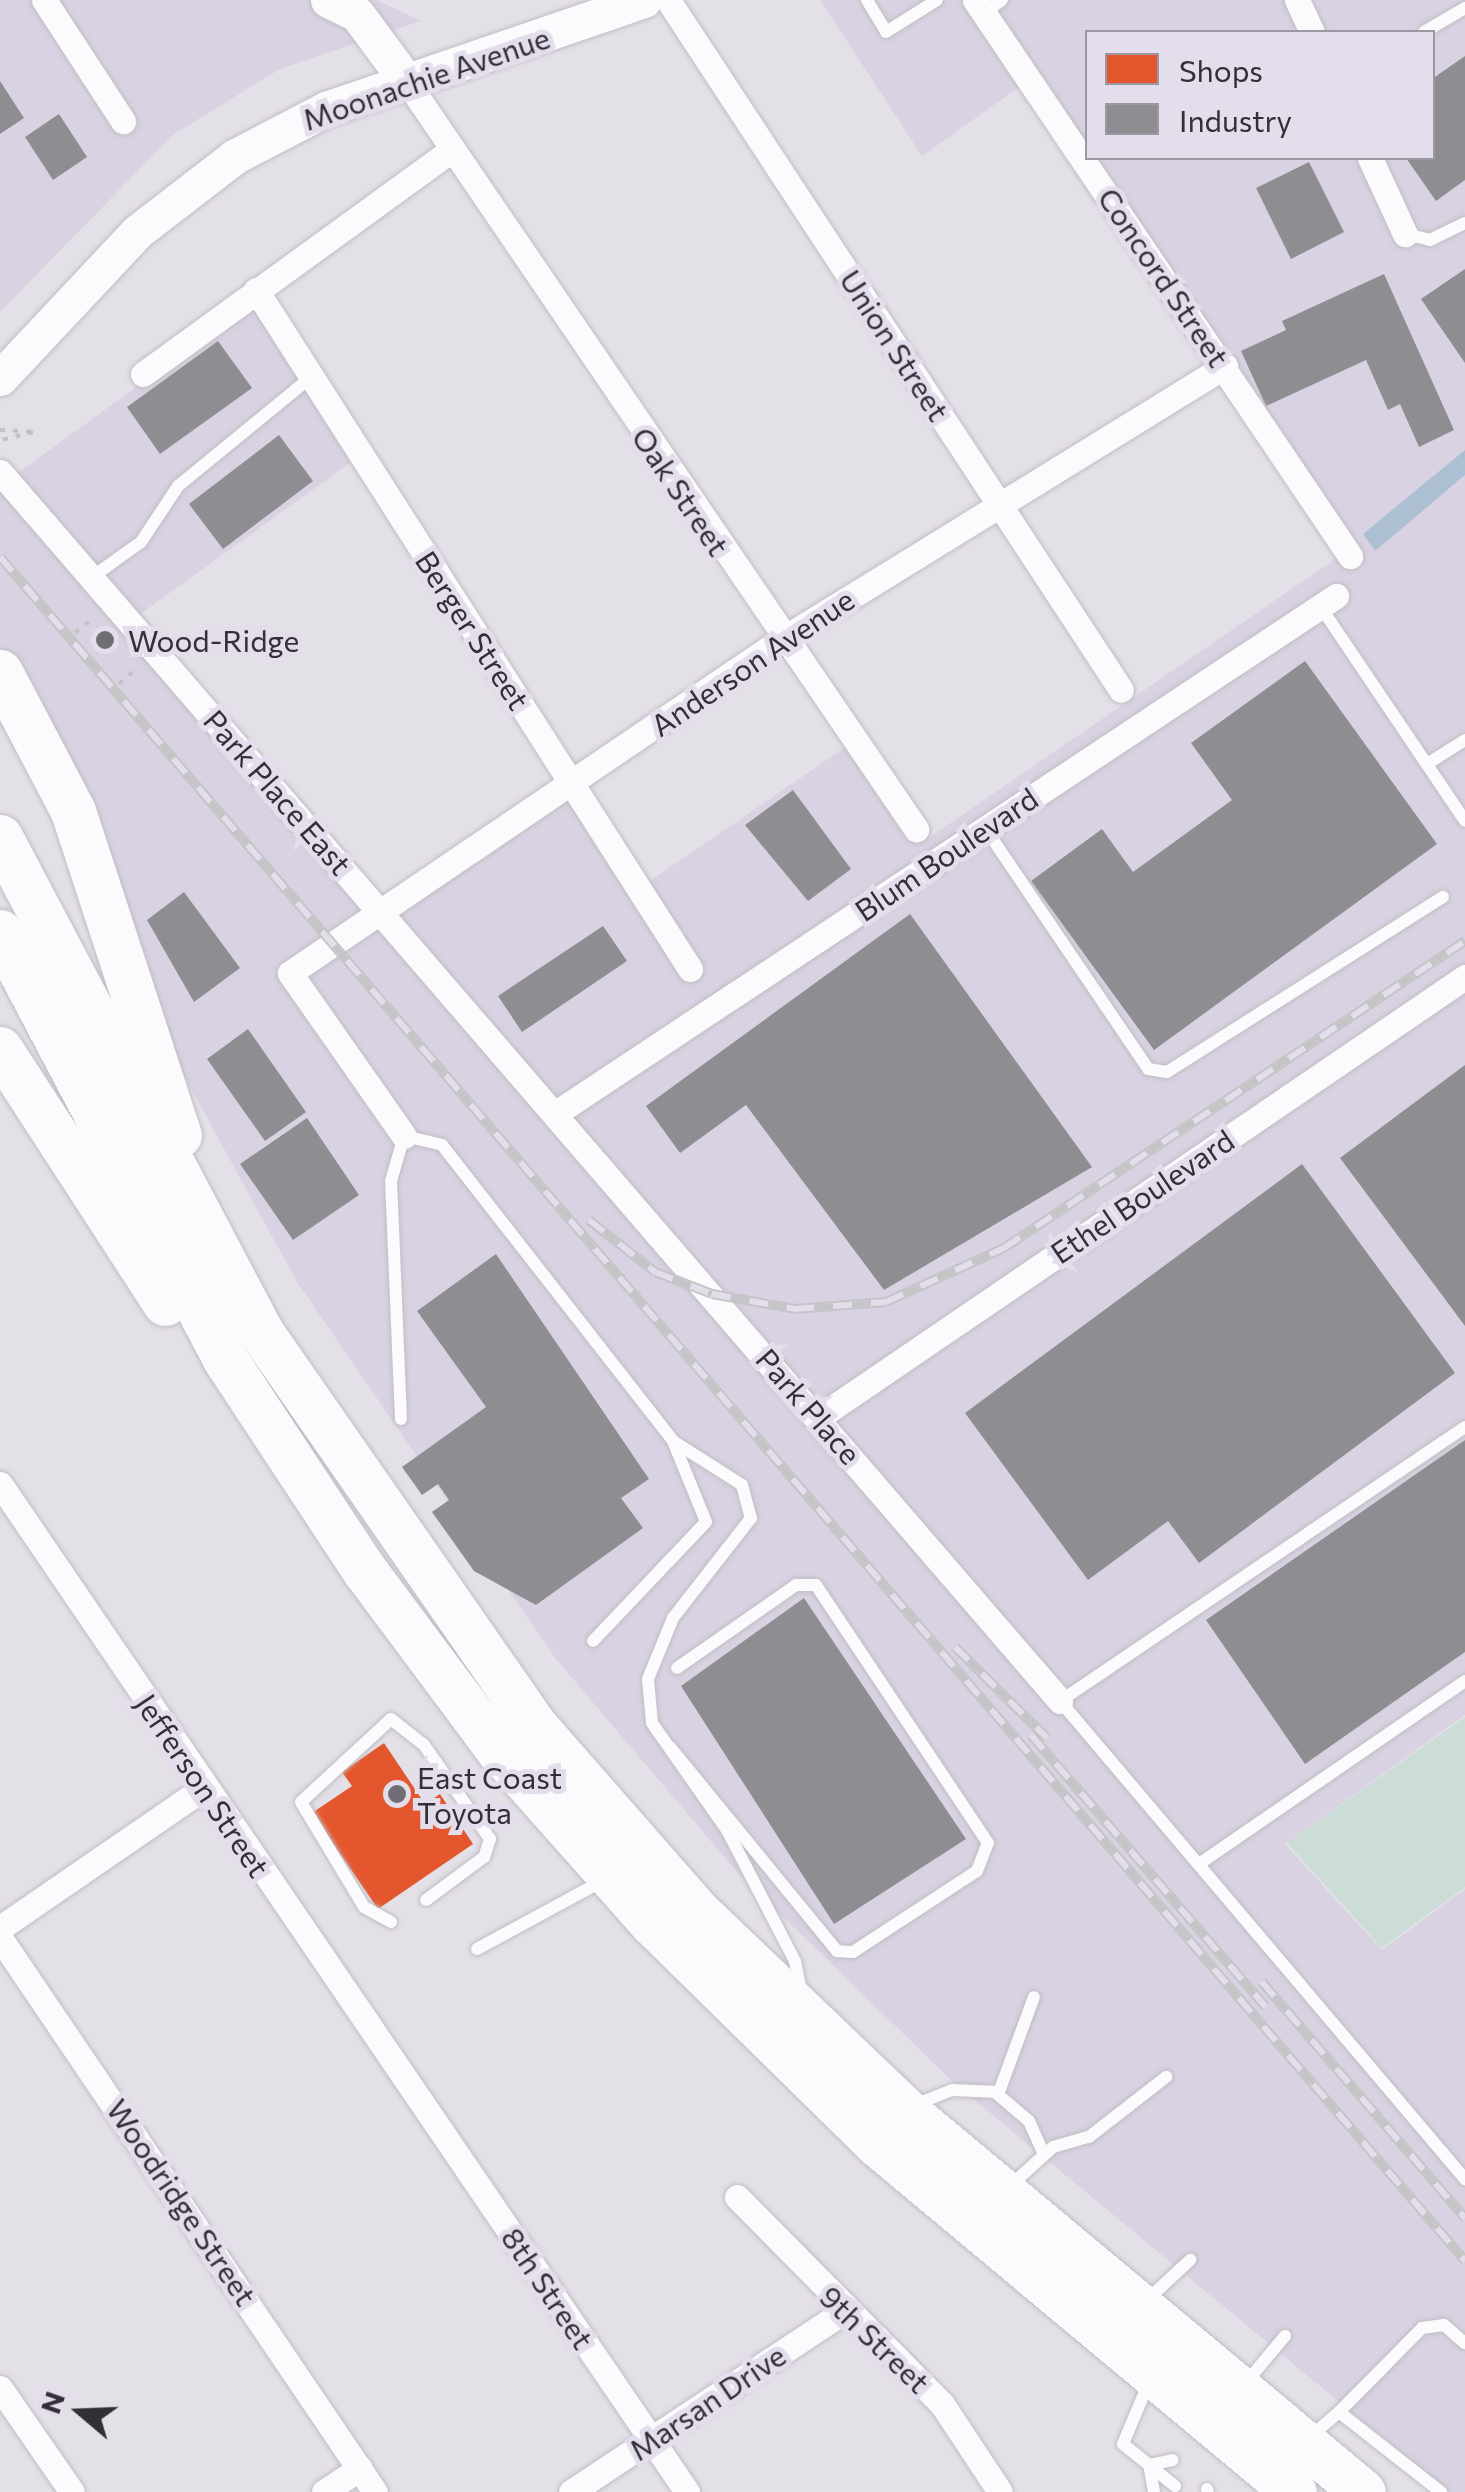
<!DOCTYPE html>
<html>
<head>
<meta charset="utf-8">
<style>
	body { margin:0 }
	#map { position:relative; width:1465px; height:2492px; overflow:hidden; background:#e4e0e8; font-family:Commissioner,sans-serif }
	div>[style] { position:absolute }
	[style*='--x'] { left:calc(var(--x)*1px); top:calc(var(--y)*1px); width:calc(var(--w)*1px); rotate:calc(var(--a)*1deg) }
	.built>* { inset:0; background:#d9d2e2 }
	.green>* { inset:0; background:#cbddd6 }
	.water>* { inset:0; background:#adbfd3 }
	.shops>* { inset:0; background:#e4572e }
	.industry>* { inset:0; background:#8d8d92 }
	.path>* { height:4px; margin-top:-2px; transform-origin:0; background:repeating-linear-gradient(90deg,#c2c2c5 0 5px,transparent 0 13px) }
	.roads { filter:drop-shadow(0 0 2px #c0bdc3) drop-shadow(0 0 2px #c0bdc3) }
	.lane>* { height:12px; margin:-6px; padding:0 6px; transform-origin:6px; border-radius:6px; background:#fbfafc }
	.street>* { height:25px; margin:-12.5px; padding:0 12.5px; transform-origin:12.5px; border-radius:12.5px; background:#fbfafc }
	.secondary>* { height:35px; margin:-17.5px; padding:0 17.5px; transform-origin:17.5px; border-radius:17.5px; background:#fbfafc }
	.highway>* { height:45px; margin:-22.5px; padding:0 22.5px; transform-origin:22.5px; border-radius:22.5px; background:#fbfafc }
	.rail>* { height:10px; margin-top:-5px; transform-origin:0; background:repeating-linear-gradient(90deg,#e3ddec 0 19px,#c5c4c6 0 38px); box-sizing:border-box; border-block:2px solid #c5c4c6 }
	.dots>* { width:28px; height:28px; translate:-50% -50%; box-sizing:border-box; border:5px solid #e3ddec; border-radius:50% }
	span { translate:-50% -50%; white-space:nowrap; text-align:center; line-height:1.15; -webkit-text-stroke:10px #e3ddec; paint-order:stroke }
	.street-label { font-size:30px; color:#323036 }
	.poi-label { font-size:30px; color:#323036 }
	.left { translate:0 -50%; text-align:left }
	.legend { position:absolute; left:1085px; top:30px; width:350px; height:130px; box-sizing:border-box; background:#e3ddec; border:2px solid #9c98a3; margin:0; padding:12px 18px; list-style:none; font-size:30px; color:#323036 }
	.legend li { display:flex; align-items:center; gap:20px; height:50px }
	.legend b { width:50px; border:2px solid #9c98a3 }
	.north { position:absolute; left:30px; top:2362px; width:100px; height:100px; -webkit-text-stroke:8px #e3ddec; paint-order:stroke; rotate:289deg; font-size:28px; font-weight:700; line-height:40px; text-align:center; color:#323036 }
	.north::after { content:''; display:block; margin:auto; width:35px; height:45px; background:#323036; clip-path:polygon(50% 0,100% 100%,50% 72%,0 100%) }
</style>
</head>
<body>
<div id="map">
	<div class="built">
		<div style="clip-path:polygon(0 0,377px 0,421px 21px,280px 69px,174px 134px,0 312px)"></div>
		<div style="clip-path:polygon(evenodd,820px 0,1465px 0,1465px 1715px,1285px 1844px,1382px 1950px,1465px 1889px,1465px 2492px,1448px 2492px,954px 2083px,737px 1872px,556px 1659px,297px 1282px,188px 1083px,0 646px,0 473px,7px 481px,257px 299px,361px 455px,132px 620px,377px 910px,571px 782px,641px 887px,856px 740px,930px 837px,1347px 551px,1028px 81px,922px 156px,820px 0,1088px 32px,1432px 32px,1432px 158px,1088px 158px,1088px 32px)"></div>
	</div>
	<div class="green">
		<div style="clip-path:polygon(1465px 1717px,1465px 1887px,1382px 1948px,1287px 1843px)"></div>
	</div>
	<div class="water">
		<div style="clip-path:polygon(1465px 450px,1465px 475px,1375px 551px,1363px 534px)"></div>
	</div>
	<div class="shops">
		<div style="clip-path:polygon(384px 1743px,425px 1804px,440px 1794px,473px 1844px,378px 1909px,312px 1813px,352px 1786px,342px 1772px)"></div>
	</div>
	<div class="industry">
		<div style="clip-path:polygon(1465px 56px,1465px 180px,1436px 201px,1406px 158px,1432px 158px,1432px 79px)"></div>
		<div style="clip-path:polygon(0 81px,24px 118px,0 134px)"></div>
		<div style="clip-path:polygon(59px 114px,87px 157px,53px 180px,25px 137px)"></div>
		<div style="clip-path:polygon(1309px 162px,1344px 232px,1291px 259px,1256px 188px)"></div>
		<div style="clip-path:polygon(1465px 269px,1465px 363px,1421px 299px)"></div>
		<div style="clip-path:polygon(1384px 274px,1454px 430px,1419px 447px,1400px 404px,1388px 410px,1366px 360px,1266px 406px,1241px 351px,1286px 330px,1282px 321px)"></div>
		<div style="clip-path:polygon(218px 341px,252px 388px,160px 454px,127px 407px)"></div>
		<div style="clip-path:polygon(279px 435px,313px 481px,223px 549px,189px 504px)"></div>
		<div style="clip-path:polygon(1305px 661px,1437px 844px,1154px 1050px,1031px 881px,1102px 829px,1133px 872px,1232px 800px,1191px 743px)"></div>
		<div style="clip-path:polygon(793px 790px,851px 869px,808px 901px,745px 825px)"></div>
		<div style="clip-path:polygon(184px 892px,240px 968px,194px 1002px,147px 920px)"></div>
		<div style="clip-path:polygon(910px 914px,1092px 1167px,884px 1290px,746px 1105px,680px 1153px,646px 1106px)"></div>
		<div style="clip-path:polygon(603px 926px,627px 961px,522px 1032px,498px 996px)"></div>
		<div style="clip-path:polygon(248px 1029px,306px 1112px,265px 1141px,207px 1059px)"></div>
		<div style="clip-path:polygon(1465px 1065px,1465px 1326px,1340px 1158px)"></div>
		<div style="clip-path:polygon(307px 1118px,359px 1195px,293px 1240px,240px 1164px)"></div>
		<div style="clip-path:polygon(1302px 1164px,1455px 1373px,1199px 1563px,1168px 1521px,1088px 1580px,965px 1413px)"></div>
		<div style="clip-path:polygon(496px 1254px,649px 1479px,621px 1498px,643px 1528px,536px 1605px,474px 1571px,432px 1512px,449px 1500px,438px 1484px,422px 1495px,402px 1467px,486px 1407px,417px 1311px)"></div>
		<div style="clip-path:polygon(1465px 1440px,1465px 1652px,1305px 1764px,1206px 1620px)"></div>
		<div style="clip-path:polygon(804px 1598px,966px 1839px,834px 1924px,681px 1686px)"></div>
	</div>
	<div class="path">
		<div style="--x:0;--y:430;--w:33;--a:3"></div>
		<div style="--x:33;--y:432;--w:34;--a:166"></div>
		<div style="--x:75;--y:633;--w:25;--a:-40"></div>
		<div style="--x:119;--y:684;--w:25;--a:-42"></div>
	</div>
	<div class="roads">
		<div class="lane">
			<div style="--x:867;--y:0;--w:37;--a:59"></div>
			<div style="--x:886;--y:32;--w:60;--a:-32.1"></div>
			<div style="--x:984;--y:13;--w:22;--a:-36"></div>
			<div style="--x:1424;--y:32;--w:48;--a:-30.3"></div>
			<div style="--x:1405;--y:234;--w:26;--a:13"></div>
			<div style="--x:1430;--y:240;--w:39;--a:-26"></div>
			<div style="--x:92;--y:577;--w:60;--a:-35.5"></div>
			<div style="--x:141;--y:542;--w:67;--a:-56.5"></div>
			<div style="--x:178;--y:486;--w:172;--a:-39.3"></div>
			<div style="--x:1320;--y:606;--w:259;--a:56"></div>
			<div style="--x:1427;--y:764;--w:45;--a:-32.3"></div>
			<div style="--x:985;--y:828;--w:291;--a:55.9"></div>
			<div style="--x:1148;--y:1069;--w:19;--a:9"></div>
			<div style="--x:1167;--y:1072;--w:327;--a:-32.4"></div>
			<div style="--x:401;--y:1419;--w:238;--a:-92.4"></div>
			<div style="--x:391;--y:1181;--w:47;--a:-73.9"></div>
			<div style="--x:404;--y:1136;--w:39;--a:13"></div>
			<div style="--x:442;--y:1145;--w:375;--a:52"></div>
			<div style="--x:673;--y:1441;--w:87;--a:67.8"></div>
			<div style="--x:706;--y:1522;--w:164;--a:133.5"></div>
			<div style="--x:1465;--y:1427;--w:489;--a:145.9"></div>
			<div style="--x:1060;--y:1701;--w:627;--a:49.73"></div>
			<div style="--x:673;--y:1441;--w:82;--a:32.5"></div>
			<div style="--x:742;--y:1485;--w:34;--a:75"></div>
			<div style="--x:751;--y:1518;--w:127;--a:128"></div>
			<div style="--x:673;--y:1618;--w:66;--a:112.3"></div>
			<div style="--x:648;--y:1679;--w:44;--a:84.8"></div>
			<div style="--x:652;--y:1723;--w:131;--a:55"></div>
			<div style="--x:727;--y:1830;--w:148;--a:62.6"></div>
			<div style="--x:795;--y:1961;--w:31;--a:79"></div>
			<div style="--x:670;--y:1747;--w:264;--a:50.7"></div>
			<div style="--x:837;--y:1951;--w:16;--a:4"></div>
			<div style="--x:853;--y:1952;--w:148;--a:-33.2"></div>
			<div style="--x:977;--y:1871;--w:30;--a:-69"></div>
			<div style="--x:988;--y:1843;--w:310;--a:-123.7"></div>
			<div style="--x:816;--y:1585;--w:20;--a:180"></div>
			<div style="--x:796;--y:1585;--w:145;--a:145.1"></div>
			<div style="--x:1199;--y:1864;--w:323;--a:-34.5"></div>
			<div style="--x:391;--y:1922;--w:31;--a:-151"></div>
			<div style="--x:364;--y:1907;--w:122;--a:-121"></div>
			<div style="--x:301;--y:1802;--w:122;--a:-42.7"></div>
			<div style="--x:391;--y:1719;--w:42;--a:38.2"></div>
			<div style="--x:424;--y:1745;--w:115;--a:54.9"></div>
			<div style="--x:490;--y:1839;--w:19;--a:108"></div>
			<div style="--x:484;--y:1857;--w:72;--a:143.4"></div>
			<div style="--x:477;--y:1949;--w:142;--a:-28.5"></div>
			<div style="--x:996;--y:2093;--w:43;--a:40.3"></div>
			<div style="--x:1029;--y:2121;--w:36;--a:66"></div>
			<div style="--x:912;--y:2106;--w:43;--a:-21.8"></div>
			<div style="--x:952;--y:2090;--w:47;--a:2.4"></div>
			<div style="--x:999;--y:2092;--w:101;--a:-69.8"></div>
			<div style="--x:1009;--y:2187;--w:59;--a:-42.3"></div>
			<div style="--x:1053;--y:2147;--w:37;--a:-16"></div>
			<div style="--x:1089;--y:2137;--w:98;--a:-37.9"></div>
			<div style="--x:1145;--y:2302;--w:62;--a:-43"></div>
			<div style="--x:1149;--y:2382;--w:67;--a:112.8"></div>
			<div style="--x:1123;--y:2444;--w:67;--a:38.9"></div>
			<div style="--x:1244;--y:2385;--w:64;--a:-50.1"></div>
			<div style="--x:1339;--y:2412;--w:118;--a:-45.3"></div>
			<div style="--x:1422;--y:2328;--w:22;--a:-8"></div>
			<div style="--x:1444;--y:2325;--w:28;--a:41"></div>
			<div style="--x:1309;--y:2438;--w:40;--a:-41"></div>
			<div style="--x:1339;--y:2412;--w:130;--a:38.1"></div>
			<div style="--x:1207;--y:2489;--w:3;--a:72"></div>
			<div style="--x:1154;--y:2492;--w:27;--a:-100"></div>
			<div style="--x:1149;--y:2465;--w:24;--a:-12"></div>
		</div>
		<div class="street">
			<div style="--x:44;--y:0;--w:145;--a:56.9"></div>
			<div style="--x:668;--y:0;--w:825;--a:56.71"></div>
			<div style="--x:975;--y:0;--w:671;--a:56"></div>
			<div style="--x:1297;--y:0;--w:35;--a:65"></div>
			<div style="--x:405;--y:79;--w:908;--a:55.73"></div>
			<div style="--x:1370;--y:158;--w:84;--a:65.3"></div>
			<div style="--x:256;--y:290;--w:806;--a:57.41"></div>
			<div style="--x:143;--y:374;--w:381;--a:-36"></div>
			<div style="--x:0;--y:472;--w:1623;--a:49.22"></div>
			<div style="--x:556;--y:1113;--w:936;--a:-33.54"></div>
			<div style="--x:404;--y:1136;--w:199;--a:-125"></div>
			<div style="--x:290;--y:973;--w:593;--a:-34.15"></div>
			<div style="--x:781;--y:640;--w:522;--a:-31.68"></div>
			<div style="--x:819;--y:1417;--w:782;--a:-34.26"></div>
			<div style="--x:0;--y:1484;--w:1220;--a:55.72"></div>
			<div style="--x:0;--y:1928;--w:247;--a:-34.5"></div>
			<div style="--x:0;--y:1938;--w:669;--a:55.91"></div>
			<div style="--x:737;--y:2197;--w:291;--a:45.3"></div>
			<div style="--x:942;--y:2404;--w:105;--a:56.6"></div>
			<div style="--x:0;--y:2388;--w:126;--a:55.3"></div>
			<div style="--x:324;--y:2492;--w:43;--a:-33.7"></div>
			<div style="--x:571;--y:2492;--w:326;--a:-33.5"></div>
		</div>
		<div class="secondary">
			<div style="--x:328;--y:0;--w:32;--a:26"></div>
			<div style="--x:357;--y:14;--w:81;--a:53.6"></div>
			<div style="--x:0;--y:378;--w:200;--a:-46.8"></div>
			<div style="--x:137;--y:232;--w:123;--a:-37.7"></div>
			<div style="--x:234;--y:157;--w:104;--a:-27.6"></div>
			<div style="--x:326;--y:109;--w:336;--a:-18.9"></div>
		</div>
		<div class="highway">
			<div style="--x:0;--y:672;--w:157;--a:62.3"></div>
			<div style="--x:73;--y:811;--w:341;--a:71.9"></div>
			<div style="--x:0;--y:837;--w:560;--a:62.2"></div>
			<div style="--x:261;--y:1332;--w:480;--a:55.2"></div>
			<div style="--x:535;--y:1726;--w:244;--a:48.8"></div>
			<div style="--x:696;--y:1910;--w:289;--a:43.7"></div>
			<div style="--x:905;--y:2110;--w:596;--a:39.83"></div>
			<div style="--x:0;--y:932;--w:483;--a:62.2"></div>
			<div style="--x:225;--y:1359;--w:254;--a:56.6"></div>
			<div style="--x:365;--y:1571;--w:226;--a:53.3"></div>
			<div style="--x:500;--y:1752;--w:229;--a:48.4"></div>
			<div style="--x:652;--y:1923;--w:315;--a:44.5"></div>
			<div style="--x:877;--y:2144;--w:543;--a:39.85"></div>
			<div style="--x:0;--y:1049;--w:303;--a:57"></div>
		</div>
	</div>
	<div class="rail">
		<div style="--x:0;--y:557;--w:2247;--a:49.31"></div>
		<div style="--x:589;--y:1220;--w:84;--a:38.2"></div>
		<div style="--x:655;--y:1272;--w:61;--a:21.1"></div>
		<div style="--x:712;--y:1294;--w:84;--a:10.2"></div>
		<div style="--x:795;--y:1309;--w:91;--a:-4.4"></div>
		<div style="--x:886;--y:1302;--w:130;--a:-24.6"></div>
		<div style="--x:1004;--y:1248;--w:554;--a:-33.66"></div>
		<div style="--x:955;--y:1647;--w:129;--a:44.7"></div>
		<div style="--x:1031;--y:1735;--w:359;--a:49.2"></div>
		<div style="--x:1262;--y:1982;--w:311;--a:49.3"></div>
	</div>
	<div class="dots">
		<div style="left:105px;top:640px;background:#706e74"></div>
		<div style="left:397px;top:1794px;background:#706e74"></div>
	</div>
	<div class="street-label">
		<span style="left:426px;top:78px;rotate:-19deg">Moonachie Avenue</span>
		<span style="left:1164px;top:277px;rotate:56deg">Concord Street</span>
		<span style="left:895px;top:345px;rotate:57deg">Union Street</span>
		<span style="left:681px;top:491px;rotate:56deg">Oak Street</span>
		<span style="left:473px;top:630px;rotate:57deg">Berger Street</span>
		<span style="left:752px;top:662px;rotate:-34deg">Anderson Avenue</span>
		<span style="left:278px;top:792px;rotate:49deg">Park Place East</span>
		<span style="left:946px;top:854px;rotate:-34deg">Blum Boulevard</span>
		<span style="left:1142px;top:1196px;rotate:-34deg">Ethel Boulevard</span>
		<span style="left:809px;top:1406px;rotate:49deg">Park Place</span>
		<span style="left:203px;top:1785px;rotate:56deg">Jefferson Street</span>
		<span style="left:182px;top:2202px;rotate:56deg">Woodridge Street</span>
		<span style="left:548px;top:2288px;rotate:56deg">8th Street</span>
		<span style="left:875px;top:2339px;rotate:44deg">9th Street</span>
		<span style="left:707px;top:2402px;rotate:-34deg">Marsan Drive</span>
	</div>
	<div class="poi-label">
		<span class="left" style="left:128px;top:640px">Wood-Ridge</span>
		<span class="left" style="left:417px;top:1794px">East Coast<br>Toyota</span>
	</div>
	<ul class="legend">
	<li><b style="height:28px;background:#e4572e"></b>Shops</li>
	<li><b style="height:28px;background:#8d8d92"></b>Industry</li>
	</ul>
	<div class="north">N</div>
</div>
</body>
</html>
